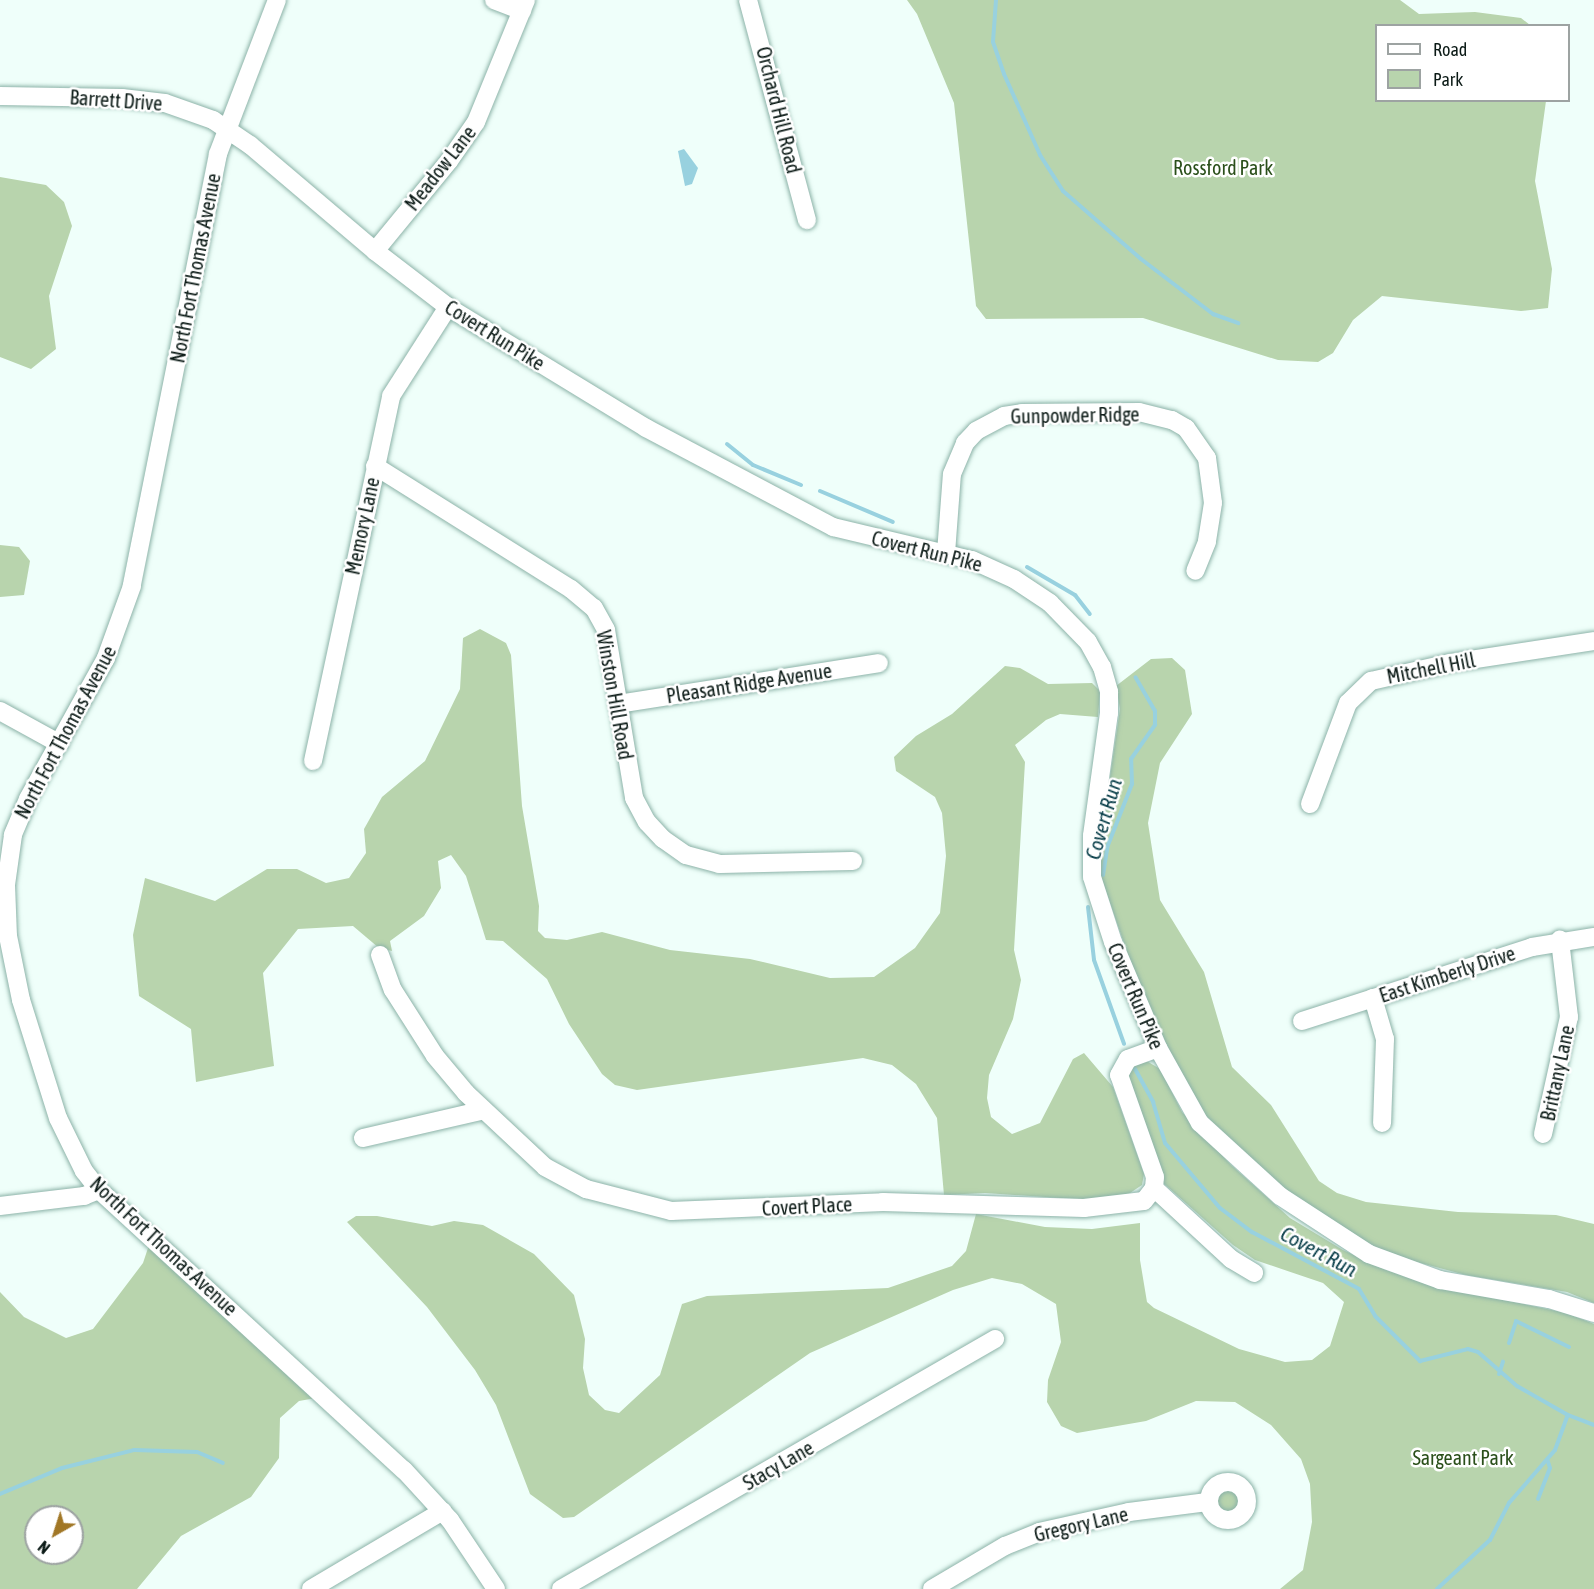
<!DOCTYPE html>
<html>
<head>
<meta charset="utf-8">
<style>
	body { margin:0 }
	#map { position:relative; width:1594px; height:1589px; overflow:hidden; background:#effffa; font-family:"Asap Condensed",sans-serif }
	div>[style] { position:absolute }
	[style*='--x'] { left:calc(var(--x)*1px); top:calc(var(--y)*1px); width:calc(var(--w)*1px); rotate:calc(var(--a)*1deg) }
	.green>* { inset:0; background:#b8d4ad }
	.round { border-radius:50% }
	.water>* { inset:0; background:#98d1df }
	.stream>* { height:4px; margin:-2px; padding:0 2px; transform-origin:2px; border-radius:2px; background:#98d1df }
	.roads { filter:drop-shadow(0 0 2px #8cb3a8) drop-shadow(0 0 2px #8cb3a8) }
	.minor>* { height:18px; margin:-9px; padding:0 9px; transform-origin:9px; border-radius:9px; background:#fff }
	.minor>.ring { margin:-9px; padding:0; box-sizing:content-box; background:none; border:18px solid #fff; border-radius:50% }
	span { translate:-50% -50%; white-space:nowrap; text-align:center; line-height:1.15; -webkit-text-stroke:5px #fff; paint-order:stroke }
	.street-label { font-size:20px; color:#0b1a16 }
	.park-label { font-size:20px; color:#2a4f1a }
	.water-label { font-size:21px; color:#083e49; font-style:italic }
	.legend { position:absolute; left:1375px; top:24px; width:195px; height:78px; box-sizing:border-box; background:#fff; border:2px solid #9da3a2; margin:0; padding:8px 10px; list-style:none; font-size:18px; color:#0b1a16 }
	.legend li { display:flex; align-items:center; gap:12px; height:30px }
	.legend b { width:30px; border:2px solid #9da3a2 }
	.north { position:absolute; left:24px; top:1505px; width:60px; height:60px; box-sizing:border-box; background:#fff; border:2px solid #9da3a2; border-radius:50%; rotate:219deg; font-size:16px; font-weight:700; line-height:24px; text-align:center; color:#0b1a16 }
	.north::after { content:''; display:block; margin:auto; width:21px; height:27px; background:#a17726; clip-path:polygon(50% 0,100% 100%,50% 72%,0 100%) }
</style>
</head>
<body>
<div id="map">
	<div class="green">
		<div style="clip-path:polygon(907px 0,1400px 0,1419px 14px,1475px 12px,1521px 18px,1530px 25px,1376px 26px,1376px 100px,1546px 101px,1535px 181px,1552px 269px,1548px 308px,1521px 311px,1382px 296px,1353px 320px,1333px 353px,1318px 362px,1278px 360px,1143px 318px,986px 319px,976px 306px,954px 103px,917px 14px)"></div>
		<div style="clip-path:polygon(0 177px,46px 185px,64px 202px,72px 226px,49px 296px,56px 349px,31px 369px,0 357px)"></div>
		<div style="clip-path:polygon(0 545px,19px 547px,30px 561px,24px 595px,0 597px)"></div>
		<div style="clip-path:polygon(480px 629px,506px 643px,511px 655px,522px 806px,539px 906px,538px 931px,545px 938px,567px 940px,602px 932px,670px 950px,750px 959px,830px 978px,874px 977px,915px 948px,940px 913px,946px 856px,942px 813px,935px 797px,896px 771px,894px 757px,916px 736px,952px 714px,1005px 666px,1020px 668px,1048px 684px,1092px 683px,1100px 691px,1098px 717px,1060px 714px,1046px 720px,1015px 745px,1025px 762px,1014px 950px,1021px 980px,1013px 1019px,989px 1075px,987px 1098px,991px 1117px,1012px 1134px,1040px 1123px,1073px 1059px,1084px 1053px,1113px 1087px,1144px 1174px,1142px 1185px,1124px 1197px,1089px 1200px,985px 1193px,944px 1195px,937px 1118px,916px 1084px,892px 1065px,863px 1058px,637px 1090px,615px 1085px,602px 1074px,569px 1024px,547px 979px,503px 941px,486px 940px,466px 876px,451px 855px,438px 861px,441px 888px,424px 916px,390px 941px,392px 951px,379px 948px,353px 926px,298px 929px,263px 973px,274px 1066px,196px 1082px,191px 1029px,139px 996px,133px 935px,145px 878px,215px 901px,267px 869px,297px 869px,326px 883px,349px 878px,366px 853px,364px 829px,382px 797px,425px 761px,460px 689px,463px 638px)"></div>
		<div style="clip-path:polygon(1172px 658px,1185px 670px,1192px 714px,1160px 763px,1148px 823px,1160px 900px,1204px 972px,1232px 1067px,1271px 1105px,1319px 1181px,1337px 1193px,1366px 1202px,1458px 1212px,1556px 1215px,1594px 1224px,1594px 1303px,1567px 1292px,1466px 1275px,1394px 1256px,1358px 1238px,1314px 1213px,1214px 1129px,1187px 1088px,1136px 978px,1097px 865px,1120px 709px,1116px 686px,1151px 659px)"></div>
		<div style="clip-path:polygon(1145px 1060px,1160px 1069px,1182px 1112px,1231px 1165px,1290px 1218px,1343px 1250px,1386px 1270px,1442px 1287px,1566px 1313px,1594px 1324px,1594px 1589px,1280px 1589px,1303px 1570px,1312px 1522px,1310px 1484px,1301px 1459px,1271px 1425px,1235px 1402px,1196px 1401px,1146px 1421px,1077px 1433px,1061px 1426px,1047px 1402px,1048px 1380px,1061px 1342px,1056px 1304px,1022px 1284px,992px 1278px,953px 1290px,810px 1353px,574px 1517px,563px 1518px,530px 1494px,496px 1405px,475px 1370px,427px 1307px,347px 1222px,356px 1216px,377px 1216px,432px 1226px,454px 1221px,483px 1225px,534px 1254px,574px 1295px,585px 1339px,583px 1368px,589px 1395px,605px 1410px,619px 1413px,660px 1375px,682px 1304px,707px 1296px,888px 1288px,952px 1266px,966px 1251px,976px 1214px,1045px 1227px,1092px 1229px,1140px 1223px,1140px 1260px,1147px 1302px,1154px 1308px,1239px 1349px,1285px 1362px,1312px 1360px,1330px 1346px,1344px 1302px,1323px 1283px,1255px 1260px,1233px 1245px,1160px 1180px,1125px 1079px,1133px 1065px)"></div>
		<div style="clip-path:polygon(evenodd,149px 1245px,316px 1398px,299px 1401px,280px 1418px,279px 1458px,251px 1497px,181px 1536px,137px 1589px,0 1589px,0 1292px,24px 1317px,66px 1338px,93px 1329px,143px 1263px,149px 1245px,36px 1517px,72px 1517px,72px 1553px,36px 1553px,36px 1517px)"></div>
		<div class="round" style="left:1216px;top:1490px;width:24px;height:24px"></div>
	</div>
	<div class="water">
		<div style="clip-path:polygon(684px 149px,698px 168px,692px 184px,685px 186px,678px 151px)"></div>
	</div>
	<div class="stream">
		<div style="--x:996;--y:0;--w:42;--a:94.1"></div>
		<div style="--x:993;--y:42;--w:34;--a:71"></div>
		<div style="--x:1004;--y:74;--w:89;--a:66"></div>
		<div style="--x:1040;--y:155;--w:43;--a:57.4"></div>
		<div style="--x:1063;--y:191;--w:103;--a:41.1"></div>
		<div style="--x:1141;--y:259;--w:91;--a:37.4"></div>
		<div style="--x:1213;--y:314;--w:27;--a:20"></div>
		<div style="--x:727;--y:444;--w:33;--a:39"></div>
		<div style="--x:753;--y:465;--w:52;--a:22.6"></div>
		<div style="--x:820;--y:491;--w:79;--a:23"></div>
		<div style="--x:1027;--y:567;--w:56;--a:30.3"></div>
		<div style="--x:1075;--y:595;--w:24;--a:52"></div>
		<div style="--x:1103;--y:875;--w:30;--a:-81"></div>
		<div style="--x:1108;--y:845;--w:66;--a:-68.5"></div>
		<div style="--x:1132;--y:784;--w:25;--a:-92"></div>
		<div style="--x:1131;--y:759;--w:42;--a:-54.8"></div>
		<div style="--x:1155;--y:725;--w:14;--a:-90"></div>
		<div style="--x:1155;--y:711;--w:39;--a:-120"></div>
		<div style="--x:1088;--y:907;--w:53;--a:83.5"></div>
		<div style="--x:1094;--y:960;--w:89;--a:70.3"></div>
		<div style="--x:1135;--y:1069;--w:38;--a:61"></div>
		<div style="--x:1153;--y:1102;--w:43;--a:73.7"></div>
		<div style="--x:1165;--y:1143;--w:85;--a:49.8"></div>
		<div style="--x:1220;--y:1208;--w:40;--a:37"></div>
		<div style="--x:1252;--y:1232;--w:121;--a:28"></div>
		<div style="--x:1359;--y:1289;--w:31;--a:59"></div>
		<div style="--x:1375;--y:1316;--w:64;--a:45"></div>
		<div style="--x:1420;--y:1361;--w:49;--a:-14"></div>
		<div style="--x:1468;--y:1349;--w:10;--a:17"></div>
		<div style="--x:1478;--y:1352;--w:52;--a:41.1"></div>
		<div style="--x:1517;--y:1386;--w:59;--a:29.6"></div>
		<div style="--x:1568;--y:1415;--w:28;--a:21"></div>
		<div style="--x:1509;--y:1343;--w:23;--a:-72"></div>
		<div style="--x:1516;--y:1321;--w:59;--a:26.1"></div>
		<div style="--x:1499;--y:1374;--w:13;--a:-72"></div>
		<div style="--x:0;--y:1494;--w:67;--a:-22.8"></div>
		<div style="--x:62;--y:1468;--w:74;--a:-14"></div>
		<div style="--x:134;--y:1450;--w:63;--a:1.8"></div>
		<div style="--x:197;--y:1452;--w:28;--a:23"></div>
		<div style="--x:1538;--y:1499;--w:33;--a:-69"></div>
		<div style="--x:1550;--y:1468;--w:9;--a:-108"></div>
		<div style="--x:1437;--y:1589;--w:72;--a:-42.8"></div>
		<div style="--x:1490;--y:1540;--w:42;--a:-62.8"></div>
		<div style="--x:1509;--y:1503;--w:70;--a:-49"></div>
		<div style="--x:1555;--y:1450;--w:37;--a:-70"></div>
	</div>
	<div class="roads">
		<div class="minor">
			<div style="--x:277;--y:0;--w:165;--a:111"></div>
			<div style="--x:218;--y:154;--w:440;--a:101.3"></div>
			<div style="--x:132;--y:586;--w:77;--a:109.9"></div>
			<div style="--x:106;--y:658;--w:161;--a:119"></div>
			<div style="--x:28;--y:799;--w:39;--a:113"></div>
			<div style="--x:13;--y:835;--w:50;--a:98"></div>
			<div style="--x:6;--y:885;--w:51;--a:87.8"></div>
			<div style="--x:8;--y:936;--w:65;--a:78.5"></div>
			<div style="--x:21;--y:1000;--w:124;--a:72.6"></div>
			<div style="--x:58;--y:1118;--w:59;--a:63.9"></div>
			<div style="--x:84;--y:1171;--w:24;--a:52"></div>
			<div style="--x:99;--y:1190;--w:414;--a:42.6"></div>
			<div style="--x:404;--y:1470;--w:68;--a:47.4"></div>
			<div style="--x:450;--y:1520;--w:83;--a:56.3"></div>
			<div style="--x:494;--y:0;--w:30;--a:21"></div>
			<div style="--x:748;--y:0;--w:228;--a:75"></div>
			<div style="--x:0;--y:96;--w:122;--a:0.9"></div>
			<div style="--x:122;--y:98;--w:43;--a:6.6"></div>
			<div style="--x:165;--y:103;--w:51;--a:19.5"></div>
			<div style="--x:213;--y:120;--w:45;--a:34"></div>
			<div style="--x:250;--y:145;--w:164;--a:40.3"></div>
			<div style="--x:375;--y:251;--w:92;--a:37.5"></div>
			<div style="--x:448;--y:307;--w:232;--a:31.4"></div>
			<div style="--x:646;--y:428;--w:212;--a:27.9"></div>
			<div style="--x:833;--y:527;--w:143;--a:13.4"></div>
			<div style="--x:972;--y:560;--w:46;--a:24.3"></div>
			<div style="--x:1014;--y:579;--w:43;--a:33.7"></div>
			<div style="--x:1050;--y:603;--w:54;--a:45.7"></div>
			<div style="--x:1088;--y:642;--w:29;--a:61"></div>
			<div style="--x:1102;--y:667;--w:26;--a:74"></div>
			<div style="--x:1109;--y:692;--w:21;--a:90"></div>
			<div style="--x:1109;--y:713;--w:124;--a:97.9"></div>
			<div style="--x:1092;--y:836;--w:41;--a:90"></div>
			<div style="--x:1092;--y:877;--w:68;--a:72.1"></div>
			<div style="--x:1113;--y:942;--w:115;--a:67"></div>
			<div style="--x:1158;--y:1048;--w:86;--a:60.8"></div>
			<div style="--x:1200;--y:1123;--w:108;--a:42.4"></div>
			<div style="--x:1280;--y:1196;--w:106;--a:33.1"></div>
			<div style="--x:1369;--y:1254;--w:76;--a:20.1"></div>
			<div style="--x:1440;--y:1280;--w:111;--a:9.9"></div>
			<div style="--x:1549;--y:1299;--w:47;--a:17.3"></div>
			<div style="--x:375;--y:251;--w:117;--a:-50.6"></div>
			<div style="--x:449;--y:161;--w:47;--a:-55.3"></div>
			<div style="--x:476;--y:122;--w:132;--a:-67.7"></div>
			<div style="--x:375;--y:466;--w:231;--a:32.1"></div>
			<div style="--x:571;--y:589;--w:30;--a:40"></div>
			<div style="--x:594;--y:608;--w:25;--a:61"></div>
			<div style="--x:606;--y:630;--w:170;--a:80.5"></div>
			<div style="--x:634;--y:798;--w:27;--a:62"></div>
			<div style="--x:647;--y:822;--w:23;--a:47"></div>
			<div style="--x:663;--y:839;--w:28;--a:35"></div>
			<div style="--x:686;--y:855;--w:34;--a:15"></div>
			<div style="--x:719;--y:864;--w:134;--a:-1.3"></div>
			<div style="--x:946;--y:553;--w:79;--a:-85.7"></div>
			<div style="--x:952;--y:474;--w:34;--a:-67"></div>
			<div style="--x:965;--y:443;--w:16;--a:-47"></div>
			<div style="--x:976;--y:431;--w:32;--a:-28"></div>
			<div style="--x:1004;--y:416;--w:18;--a:-9"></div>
			<div style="--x:1022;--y:413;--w:117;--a:-0.5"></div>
			<div style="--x:1139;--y:412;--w:34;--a:14"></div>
			<div style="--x:1172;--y:420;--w:16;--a:30"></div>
			<div style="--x:1186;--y:428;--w:37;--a:55"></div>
			<div style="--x:1207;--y:458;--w:45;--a:82.4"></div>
			<div style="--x:1213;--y:503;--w:39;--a:99"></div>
			<div style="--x:1207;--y:542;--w:31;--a:112"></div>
			<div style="--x:618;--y:704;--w:264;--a:-8.9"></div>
			<div style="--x:0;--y:711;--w:68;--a:28.8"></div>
			<div style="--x:313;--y:761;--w:373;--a:-77.9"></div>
			<div style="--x:391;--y:396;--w:106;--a:-57.4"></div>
			<div style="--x:1310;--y:804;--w:108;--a:-69.4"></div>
			<div style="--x:1348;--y:703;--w:32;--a:-44"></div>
			<div style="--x:1371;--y:681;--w:81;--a:-12.8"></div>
			<div style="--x:1450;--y:663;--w:146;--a:-8.7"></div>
			<div style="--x:380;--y:955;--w:37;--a:70"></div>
			<div style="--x:393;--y:990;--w:78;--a:57.5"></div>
			<div style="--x:435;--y:1056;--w:48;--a:50"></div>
			<div style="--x:466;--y:1093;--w:108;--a:43.1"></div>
			<div style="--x:545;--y:1167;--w:47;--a:28.2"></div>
			<div style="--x:586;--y:1189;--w:88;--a:14.5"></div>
			<div style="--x:671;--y:1211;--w:212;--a:-2.4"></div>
			<div style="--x:883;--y:1202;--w:201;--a:1.7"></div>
			<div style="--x:1084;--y:1208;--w:60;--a:-6.7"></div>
			<div style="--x:1144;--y:1201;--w:16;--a:-52"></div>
			<div style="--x:1154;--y:1188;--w:11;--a:-85"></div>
			<div style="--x:1155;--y:1177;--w:108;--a:-109.4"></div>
			<div style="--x:1119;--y:1075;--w:18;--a:-61"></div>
			<div style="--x:1128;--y:1059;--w:32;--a:-20"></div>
			<div style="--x:1373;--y:998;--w:43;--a:73.7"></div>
			<div style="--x:1385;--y:1039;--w:84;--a:92"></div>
			<div style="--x:1302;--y:1021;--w:242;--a:-17.8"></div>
			<div style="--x:1532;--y:947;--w:63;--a:-9.2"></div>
			<div style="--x:1543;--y:1134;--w:120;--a:-77.5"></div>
			<div style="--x:1569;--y:1017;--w:78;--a:-96.7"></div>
			<div style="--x:363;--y:1138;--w:124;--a:-13"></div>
			<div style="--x:1154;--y:1188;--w:105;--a:42.7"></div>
			<div style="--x:1231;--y:1259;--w:27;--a:31"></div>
			<div style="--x:0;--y:1206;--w:85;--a:-6.8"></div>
			<div style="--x:84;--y:1196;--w:16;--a:-22"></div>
			<div class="ring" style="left:1209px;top:1482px;width:20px;height:20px"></div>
			<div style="--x:311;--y:1589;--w:153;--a:-30.6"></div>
			<div style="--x:561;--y:1589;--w:501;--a:-29.94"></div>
			<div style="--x:932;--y:1589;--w:85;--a:-30.5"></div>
			<div style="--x:1005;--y:1546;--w:37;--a:-22"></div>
			<div style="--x:1039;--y:1532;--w:92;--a:-12.5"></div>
			<div style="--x:1129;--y:1512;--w:79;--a:-7.3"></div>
		</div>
	</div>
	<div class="street-label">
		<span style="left:116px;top:100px;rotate:4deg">Barrett Drive</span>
		<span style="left:779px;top:110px;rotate:76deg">Orchard Hill Road</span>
		<span style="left:440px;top:168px;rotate:-52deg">Meadow Lane</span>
		<span style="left:195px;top:268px;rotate:-79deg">North Fort Thomas Avenue</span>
		<span style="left:495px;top:335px;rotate:32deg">Covert Run Pike</span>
		<span style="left:1075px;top:415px;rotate:-1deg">Gunpowder Ridge</span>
		<span style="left:362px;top:526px;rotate:-78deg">Memory Lane</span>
		<span style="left:927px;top:551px;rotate:14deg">Covert Run Pike</span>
		<span style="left:1431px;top:668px;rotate:-11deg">Mitchell Hill</span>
		<span style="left:749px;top:683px;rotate:-9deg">Pleasant Ridge Avenue</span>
		<span style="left:615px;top:695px;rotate:80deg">Winston Hill Road</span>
		<span style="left:65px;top:732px;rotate:-62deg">North Fort Thomas Avenue</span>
		<span style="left:1447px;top:974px;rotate:-18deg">East Kimberly Drive</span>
		<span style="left:1136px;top:996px;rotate:67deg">Covert Run Pike</span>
		<span style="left:1557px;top:1073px;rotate:-78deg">Brittany Lane</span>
		<span style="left:807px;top:1206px;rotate:-3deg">Covert Place</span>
		<span style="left:164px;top:1246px;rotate:43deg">North Fort Thomas Avenue</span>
		<span style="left:778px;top:1465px;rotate:-30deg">Stacy Lane</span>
		<span style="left:1081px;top:1524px;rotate:-13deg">Gregory Lane</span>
	</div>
	<div class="park-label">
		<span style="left:1223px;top:167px">Rossford Park</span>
		<span style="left:1463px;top:1457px">Sargeant Park</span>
	</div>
	<div class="water-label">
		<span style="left:1103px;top:819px;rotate:-74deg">Covert Run</span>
		<span style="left:1319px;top:1251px;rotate:28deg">Covert Run</span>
	</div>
	<ul class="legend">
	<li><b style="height:8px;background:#fff"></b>Road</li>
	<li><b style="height:16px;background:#b8d4ad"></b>Park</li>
	</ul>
	<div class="north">N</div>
</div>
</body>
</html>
